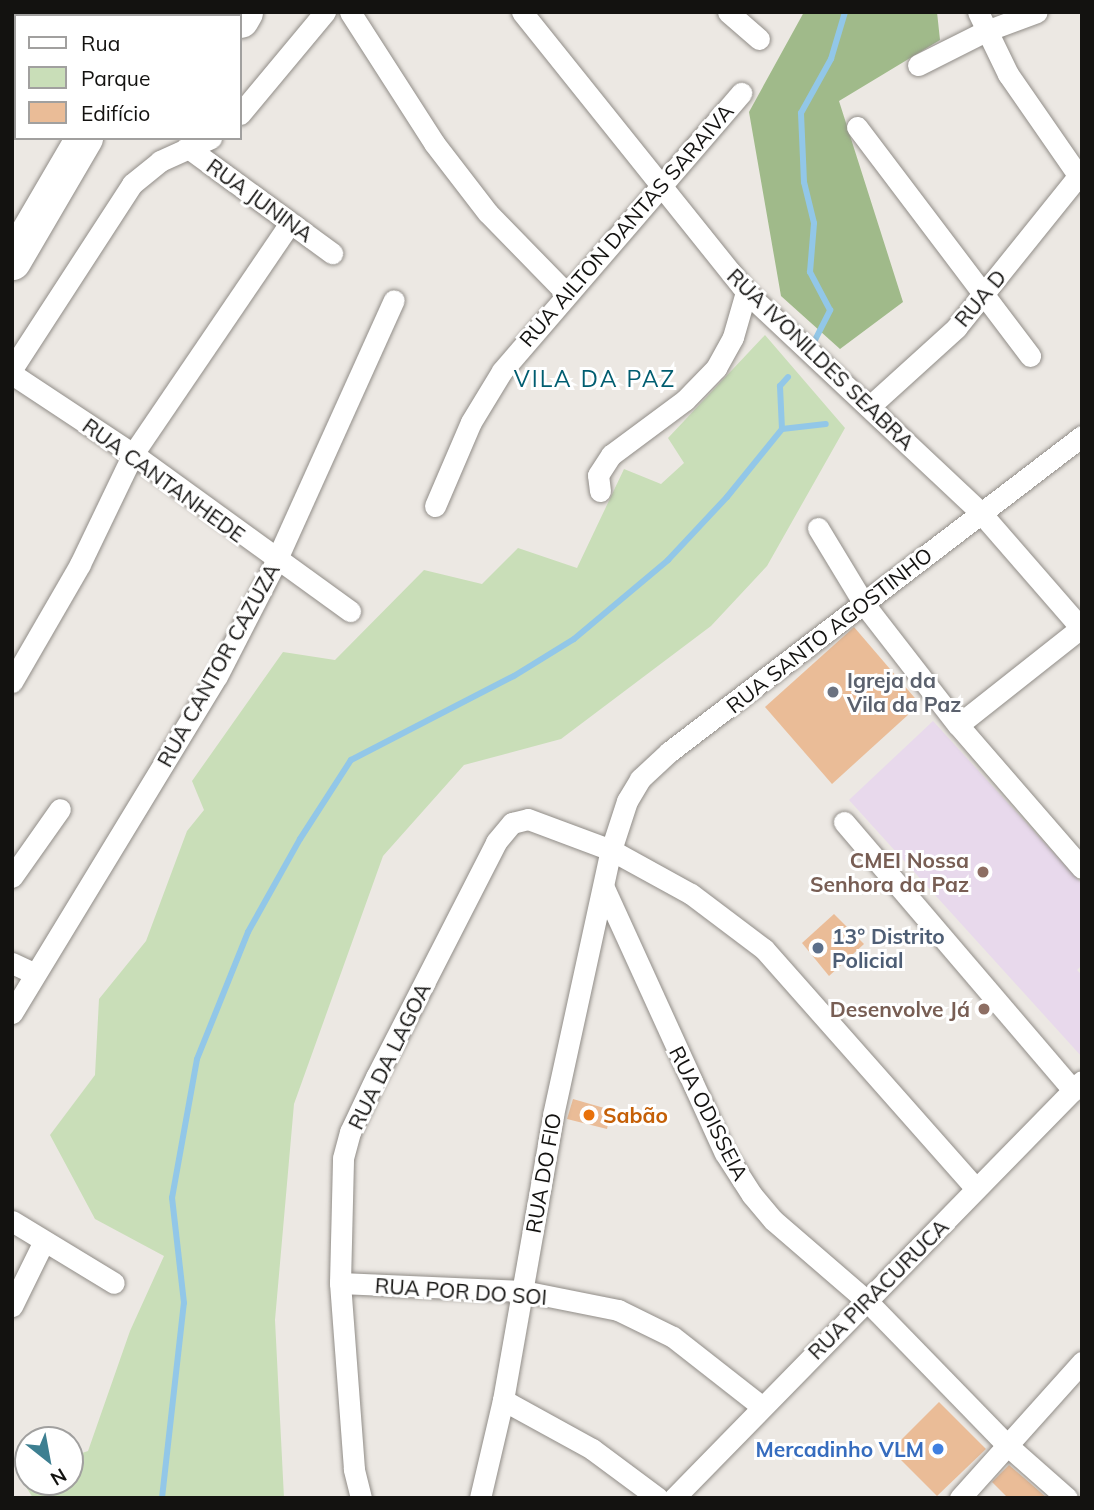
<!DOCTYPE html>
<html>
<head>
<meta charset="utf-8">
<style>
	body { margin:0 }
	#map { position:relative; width:1094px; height:1510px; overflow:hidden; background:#ece8e3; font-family:Mulish,sans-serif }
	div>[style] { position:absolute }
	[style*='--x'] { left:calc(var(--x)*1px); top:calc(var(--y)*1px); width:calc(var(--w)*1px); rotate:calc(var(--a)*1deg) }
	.education>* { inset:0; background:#e8d9ec }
	.green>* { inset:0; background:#c9deb8 }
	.forest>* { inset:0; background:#a0ba8a }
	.stream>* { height:6px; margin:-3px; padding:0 3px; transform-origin:3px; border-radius:3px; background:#92c7e8 }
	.building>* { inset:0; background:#eabc97 }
	.roads { filter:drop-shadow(0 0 2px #918d88) drop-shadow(0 0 2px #918d88) }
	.street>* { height:21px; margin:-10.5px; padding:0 10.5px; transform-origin:10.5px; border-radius:10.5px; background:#fff }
	.highway>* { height:37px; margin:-18.5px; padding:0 18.5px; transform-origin:18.5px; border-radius:18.5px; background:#fff }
	.dots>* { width:19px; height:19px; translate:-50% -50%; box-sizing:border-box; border:4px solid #fff; border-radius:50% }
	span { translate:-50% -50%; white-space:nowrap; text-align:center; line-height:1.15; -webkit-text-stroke:6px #fff; paint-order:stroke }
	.street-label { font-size:21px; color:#131210 }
	.worship-label { font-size:21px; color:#5b616d; font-weight:700 }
	.left { translate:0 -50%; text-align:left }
	.education-label { font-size:21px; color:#785e54; font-weight:700 }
	.right { translate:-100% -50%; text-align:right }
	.service-label { font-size:21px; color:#4e5e75; font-weight:700 }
	.food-label { font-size:21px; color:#c56008; font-weight:700 }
	.shop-label { font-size:21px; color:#366cbe; font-weight:700 }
	.neighbourhood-label { font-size:23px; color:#005d70; letter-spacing:2px }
	.frame { position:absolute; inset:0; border:14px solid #131210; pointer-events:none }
	.legend { position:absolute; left:14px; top:14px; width:228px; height:126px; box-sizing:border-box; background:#fff; border:2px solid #a1a09f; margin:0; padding:9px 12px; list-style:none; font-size:21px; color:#131210 }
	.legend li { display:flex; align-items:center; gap:14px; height:35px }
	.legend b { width:35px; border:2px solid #a1a09f }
	.north { position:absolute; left:14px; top:1426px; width:70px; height:70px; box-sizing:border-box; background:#fff; border:2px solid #a1a09f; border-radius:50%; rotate:149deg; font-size:19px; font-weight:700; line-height:28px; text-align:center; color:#131210 }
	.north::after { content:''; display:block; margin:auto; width:24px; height:32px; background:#3d7f91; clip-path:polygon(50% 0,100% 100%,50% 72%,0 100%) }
</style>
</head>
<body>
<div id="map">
	<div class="education">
		<div style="clip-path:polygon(933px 721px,1082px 884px,1082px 965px,1077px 970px,1082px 975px,1082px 1057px,849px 800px)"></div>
	</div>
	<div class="green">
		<div style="clip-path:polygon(765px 335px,845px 428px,767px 566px,711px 626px,561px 739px,464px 765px,383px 856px,294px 1104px,275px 1320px,284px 1498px,33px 1498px,18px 1474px,28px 1471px,28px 1482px,70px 1482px,70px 1457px,88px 1451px,130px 1331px,164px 1256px,95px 1219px,50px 1135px,95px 1075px,99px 999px,146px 941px,187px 831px,204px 810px,192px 781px,283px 652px,335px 660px,424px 570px,482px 584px,518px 548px,577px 568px,624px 469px,661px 484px,684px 463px,668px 438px)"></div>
	</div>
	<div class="forest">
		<div style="clip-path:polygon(804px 12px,937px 12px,940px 40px,839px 101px,903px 302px,840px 349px,781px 296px,749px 112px)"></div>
	</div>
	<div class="stream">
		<div style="--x:814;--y:342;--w:36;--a:-63"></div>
		<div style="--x:830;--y:310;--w:43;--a:-117.8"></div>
		<div style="--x:810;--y:272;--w:49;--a:-85.3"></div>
		<div style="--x:814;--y:223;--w:42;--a:-103.7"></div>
		<div style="--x:804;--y:182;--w:69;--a:-92.5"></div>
		<div style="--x:801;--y:113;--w:62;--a:-60.9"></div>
		<div style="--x:831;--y:59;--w:49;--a:-73.4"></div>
		<div style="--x:782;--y:429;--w:43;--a:-92.7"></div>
		<div style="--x:780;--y:386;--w:12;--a:-48"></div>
		<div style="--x:162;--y:1498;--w:196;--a:-83.6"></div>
		<div style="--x:184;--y:1303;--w:106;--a:-96.5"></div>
		<div style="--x:172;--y:1198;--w:141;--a:-79.8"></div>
		<div style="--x:197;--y:1059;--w:137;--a:-68.1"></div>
		<div style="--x:248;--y:932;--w:107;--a:-60.8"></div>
		<div style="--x:300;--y:839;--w:94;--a:-57.2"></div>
		<div style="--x:351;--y:760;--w:183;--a:-27.3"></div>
		<div style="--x:514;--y:676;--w:70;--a:-31.7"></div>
		<div style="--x:574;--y:639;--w:123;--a:-40"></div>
		<div style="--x:668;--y:560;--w:86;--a:-46.9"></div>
		<div style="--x:727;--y:497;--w:87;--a:-51"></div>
		<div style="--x:782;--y:429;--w:44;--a:-6.5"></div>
	</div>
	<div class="building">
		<div style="clip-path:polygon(854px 627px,920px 704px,832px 784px,765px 707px)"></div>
		<div style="clip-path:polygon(834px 914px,864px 944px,829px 976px,802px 943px)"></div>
		<div style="clip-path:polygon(573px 1099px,611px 1110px,607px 1129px,567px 1119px)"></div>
		<div style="clip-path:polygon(939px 1402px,986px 1449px,937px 1496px,891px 1450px)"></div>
		<div style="clip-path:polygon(1009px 1465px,1030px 1483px,1047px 1498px,1008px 1498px,992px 1482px)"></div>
	</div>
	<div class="roads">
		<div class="street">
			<div style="--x:350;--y:12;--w:156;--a:57.3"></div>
			<div style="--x:434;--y:143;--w:88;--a:52.4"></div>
			<div style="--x:488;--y:213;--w:110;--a:45.7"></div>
			<div style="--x:522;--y:12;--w:359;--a:51.3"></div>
			<div style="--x:746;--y:292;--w:323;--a:43.2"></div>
			<div style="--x:981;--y:513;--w:154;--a:49"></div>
			<div style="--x:728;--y:12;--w:41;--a:41.1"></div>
			<div style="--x:978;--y:12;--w:69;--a:64.2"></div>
			<div style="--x:1008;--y:74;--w:130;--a:55.3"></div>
			<div style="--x:918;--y:65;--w:76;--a:-26.6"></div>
			<div style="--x:986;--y:31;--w:54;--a:-20.4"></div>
			<div style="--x:240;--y:114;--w:133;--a:-50.2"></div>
			<div style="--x:857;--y:127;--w:287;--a:52.9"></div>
			<div style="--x:187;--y:147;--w:180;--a:36.2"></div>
			<div style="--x:12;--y:369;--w:221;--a:-57"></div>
			<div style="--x:132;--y:184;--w:36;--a:-39"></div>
			<div style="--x:160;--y:161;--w:56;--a:-24.3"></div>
			<div style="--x:12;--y:374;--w:145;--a:33.5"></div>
			<div style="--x:133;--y:454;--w:268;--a:35.9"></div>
			<div style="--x:869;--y:407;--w:118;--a:-42.2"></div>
			<div style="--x:956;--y:328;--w:195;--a:-51.2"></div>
			<div style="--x:600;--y:491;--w:16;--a:-97"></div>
			<div style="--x:598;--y:475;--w:24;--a:-57"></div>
			<div style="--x:611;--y:455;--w:92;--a:-36.6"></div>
			<div style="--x:685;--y:400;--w:45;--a:-45.9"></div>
			<div style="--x:716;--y:368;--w:35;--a:-61"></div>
			<div style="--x:733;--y:337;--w:47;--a:-73.9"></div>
			<div style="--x:435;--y:506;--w:91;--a:-66.8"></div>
			<div style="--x:471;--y:422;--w:60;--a:-58.7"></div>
			<div style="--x:502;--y:371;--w:367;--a:-49.3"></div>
			<div style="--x:818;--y:528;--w:89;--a:58.8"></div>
			<div style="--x:864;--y:604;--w:153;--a:52.2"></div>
			<div style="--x:958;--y:725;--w:189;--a:49.1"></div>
			<div style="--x:12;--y:682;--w:136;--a:-60"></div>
			<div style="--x:80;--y:564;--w:122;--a:-64.3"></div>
			<div style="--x:133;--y:454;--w:279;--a:-55.8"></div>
			<div style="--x:958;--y:725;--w:158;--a:-38.3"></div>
			<div style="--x:844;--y:822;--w:353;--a:49.5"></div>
			<div style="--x:12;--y:877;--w:83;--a:-54.8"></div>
			<div style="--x:604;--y:888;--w:291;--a:65.5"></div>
			<div style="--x:725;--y:1153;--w:50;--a:57.3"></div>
			<div style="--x:752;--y:1195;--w:33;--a:50"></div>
			<div style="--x:773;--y:1220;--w:124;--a:40.8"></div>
			<div style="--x:867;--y:1301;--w:201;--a:45.8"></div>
			<div style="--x:1007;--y:1445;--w:80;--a:41.5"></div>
			<div style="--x:12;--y:963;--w:23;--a:25"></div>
			<div style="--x:12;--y:1013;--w:394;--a:-58.7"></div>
			<div style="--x:217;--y:676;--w:129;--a:-62.8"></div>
			<div style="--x:276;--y:561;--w:286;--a:-65.7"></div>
			<div style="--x:12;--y:1221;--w:119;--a:31.3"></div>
			<div style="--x:340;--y:1283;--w:183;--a:2.5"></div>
			<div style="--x:523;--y:1291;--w:97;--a:11.3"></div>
			<div style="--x:618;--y:1310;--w:61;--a:26.1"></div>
			<div style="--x:673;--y:1337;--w:112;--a:38.1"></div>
			<div style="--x:12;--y:1306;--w:70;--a:-63.8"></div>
			<div style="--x:503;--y:1400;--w:102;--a:28.8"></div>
			<div style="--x:592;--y:1449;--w:82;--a:36.6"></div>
			<div style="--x:361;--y:1498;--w:30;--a:-104"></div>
			<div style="--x:354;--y:1469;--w:187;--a:-94.3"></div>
			<div style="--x:340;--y:1283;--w:125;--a:-88.6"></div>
			<div style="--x:343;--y:1158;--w:27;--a:-75"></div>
			<div style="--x:350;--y:1132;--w:61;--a:-64.7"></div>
			<div style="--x:376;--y:1077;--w:264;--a:-62.9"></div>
			<div style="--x:496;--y:842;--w:25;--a:-50"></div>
			<div style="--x:512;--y:823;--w:16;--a:-14"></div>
			<div style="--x:528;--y:819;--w:89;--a:20.5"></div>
			<div style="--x:611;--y:850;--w:91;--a:28.8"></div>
			<div style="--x:691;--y:894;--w:91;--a:37"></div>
			<div style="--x:764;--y:949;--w:320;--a:48.5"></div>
			<div style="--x:480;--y:1498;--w:101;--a:-76.8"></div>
			<div style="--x:503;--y:1400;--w:289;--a:-80"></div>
			<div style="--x:553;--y:1115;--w:271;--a:-77.7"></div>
			<div style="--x:611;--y:850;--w:52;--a:-71.9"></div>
			<div style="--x:627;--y:801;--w:26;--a:-59"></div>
			<div style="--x:640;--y:779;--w:40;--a:-43"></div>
			<div style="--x:669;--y:752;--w:520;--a:-37.42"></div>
			<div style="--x:674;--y:1498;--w:583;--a:-45.63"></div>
			<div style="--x:960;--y:1498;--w:183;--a:-48.1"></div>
		</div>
		<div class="highway">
			<div style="--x:33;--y:12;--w:4;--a:76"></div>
			<div style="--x:165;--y:16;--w:4;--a:-63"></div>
			<div style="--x:240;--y:19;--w:8;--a:-60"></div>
			<div style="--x:12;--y:261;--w:143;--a:-59.7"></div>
		</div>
	</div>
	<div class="dots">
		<div style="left:833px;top:692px;background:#6b7280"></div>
		<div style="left:983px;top:872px;background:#8d6e63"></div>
		<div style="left:818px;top:948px;background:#5c6f8a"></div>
		<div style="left:984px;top:1009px;background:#8d6e63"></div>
		<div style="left:589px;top:1115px;background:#e8710a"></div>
		<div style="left:938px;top:1449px;background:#3f7fe0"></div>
	</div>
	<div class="street-label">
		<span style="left:260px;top:200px;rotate:36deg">RUA JUNINA</span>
		<span style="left:626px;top:225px;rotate:-49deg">RUA AILTON DANTAS SARAIVA</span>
		<span style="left:980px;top:298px;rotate:-50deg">RUA D</span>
		<span style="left:821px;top:359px;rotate:44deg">RUA IVONILDES SEABRA</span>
		<span style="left:164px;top:480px;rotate:36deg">RUA CANTANHEDE</span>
		<span style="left:829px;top:630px;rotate:-38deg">RUA SANTO AGOSTINHO</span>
		<span style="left:218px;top:665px;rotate:-61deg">RUA CANTOR CAZUZA</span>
		<span style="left:389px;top:1056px;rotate:-64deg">RUA DA LAGOA</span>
		<span style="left:709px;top:1113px;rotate:63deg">RUA ODISSEIA</span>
		<span style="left:543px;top:1173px;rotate:-80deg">RUA DO FIO</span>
		<span style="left:878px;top:1289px;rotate:-45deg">RUA PIRACURUCA</span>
		<span style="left:461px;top:1291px;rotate:4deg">RUA POR DO SOI</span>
	</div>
	<div class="worship-label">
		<span class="left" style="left:847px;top:692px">Igreja da<br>Vila da Paz</span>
	</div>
	<div class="education-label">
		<span class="right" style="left:969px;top:872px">CMEI Nossa<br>Senhora da Paz</span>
		<span class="right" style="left:970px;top:1009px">Desenvolve Já</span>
	</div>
	<div class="service-label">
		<span class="left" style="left:832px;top:948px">13° Distrito<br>Policial</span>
	</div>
	<div class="food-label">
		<span class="left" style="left:603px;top:1115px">Sabão</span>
	</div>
	<div class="shop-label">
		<span class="right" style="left:924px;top:1449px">Mercadinho VLM</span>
	</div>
	<div class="neighbourhood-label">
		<span style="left:595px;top:379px">VILA DA PAZ</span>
	</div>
	<div class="frame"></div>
	<ul class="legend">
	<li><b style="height:9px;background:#fff"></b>Rua</li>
	<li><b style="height:19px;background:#c9deb8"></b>Parque</li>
	<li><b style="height:19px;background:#eabc97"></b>Edifício</li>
	</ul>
	<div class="north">N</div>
</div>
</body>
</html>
